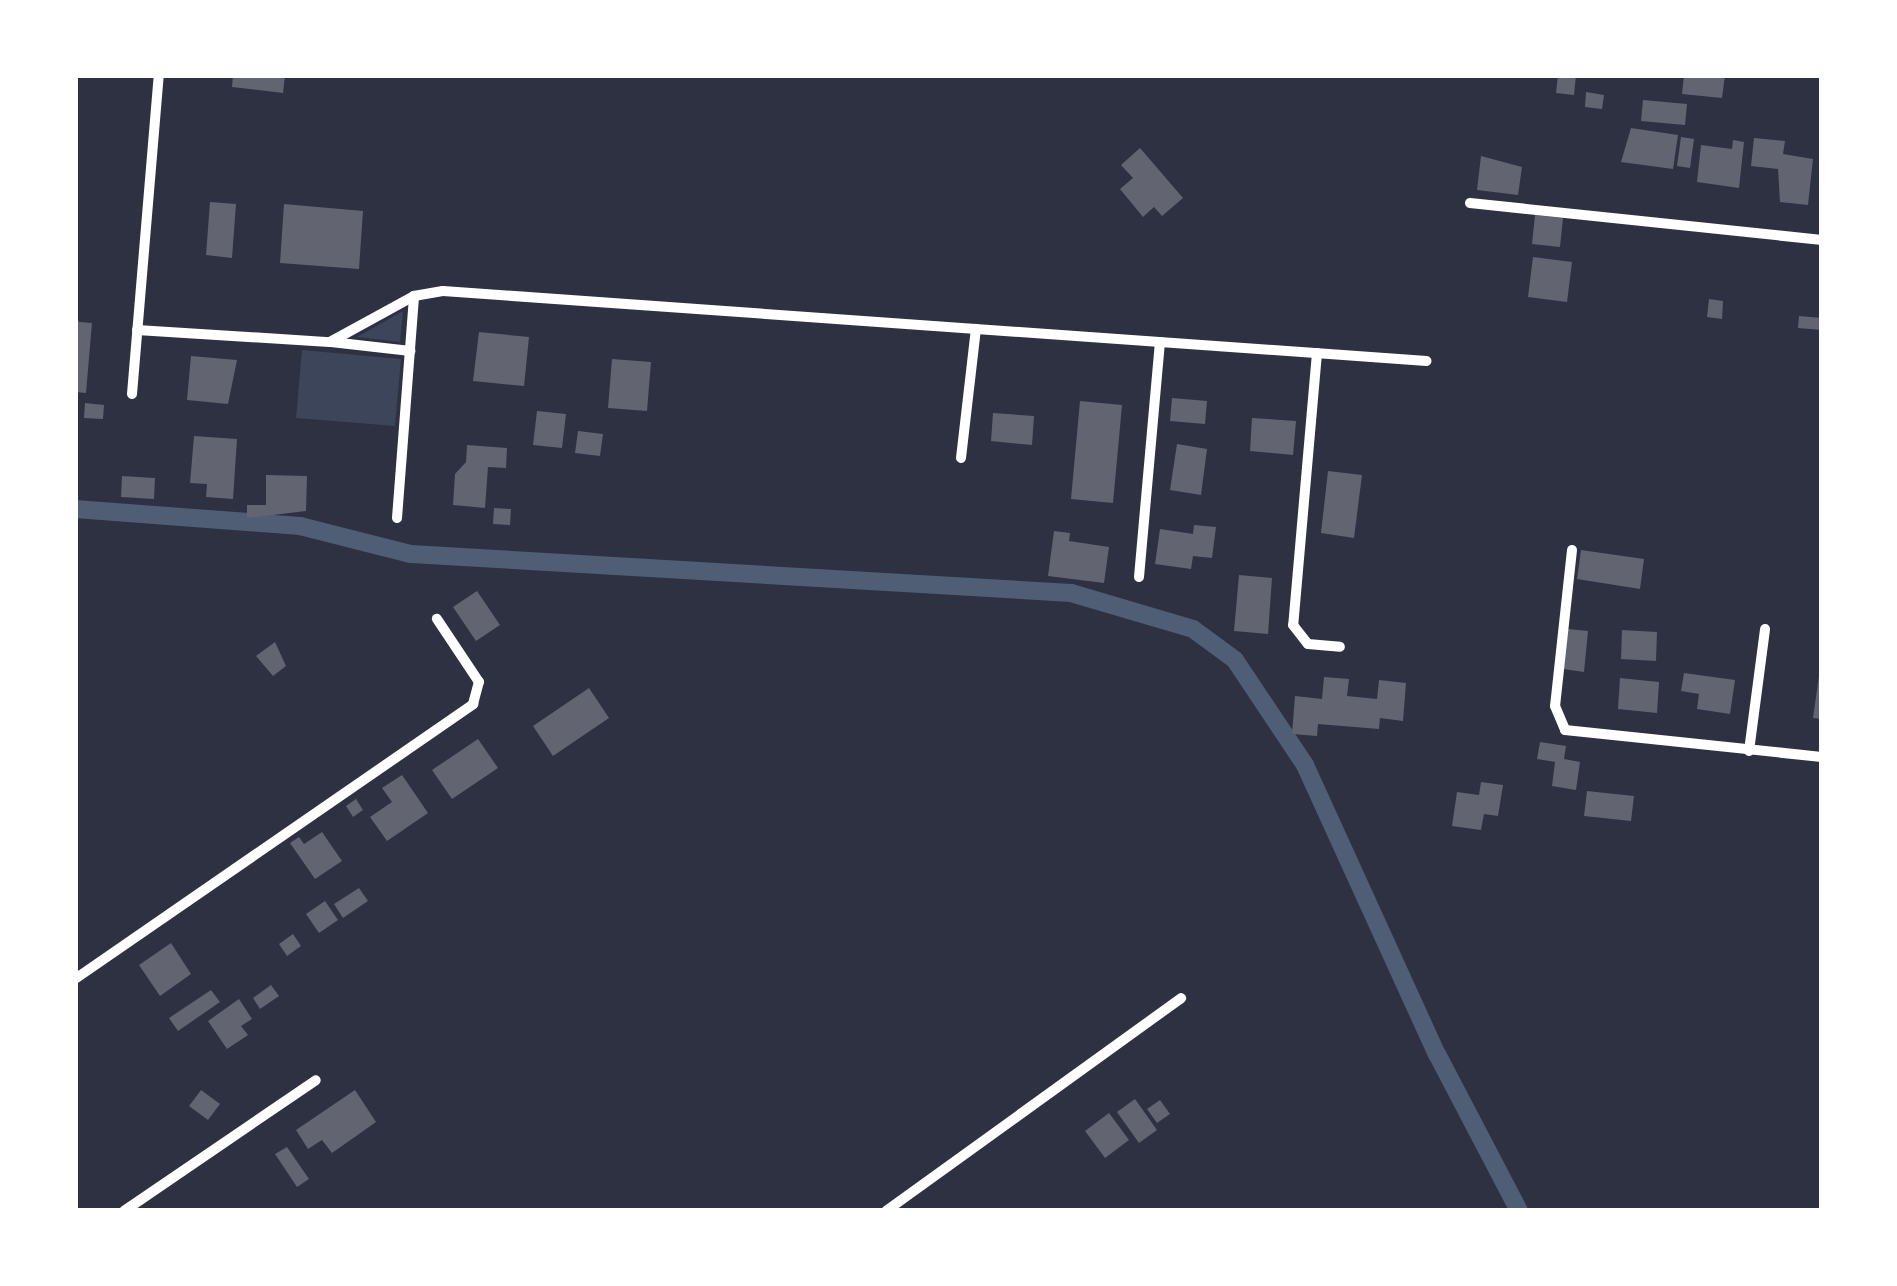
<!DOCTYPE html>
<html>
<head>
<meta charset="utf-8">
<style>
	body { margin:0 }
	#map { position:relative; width:1897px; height:1286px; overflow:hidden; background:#2d3142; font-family:Commissioner,sans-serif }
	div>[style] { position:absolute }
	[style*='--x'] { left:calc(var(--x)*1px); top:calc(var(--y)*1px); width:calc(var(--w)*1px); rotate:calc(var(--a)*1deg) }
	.green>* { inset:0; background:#3c4559 }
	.canal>* { height:18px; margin:-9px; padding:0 9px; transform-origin:9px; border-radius:9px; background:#4f5d75 }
	.building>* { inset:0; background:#626471 }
	.minor>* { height:10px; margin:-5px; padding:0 5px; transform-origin:5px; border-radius:5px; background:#fff }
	span { translate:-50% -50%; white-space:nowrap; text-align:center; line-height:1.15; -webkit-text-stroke:8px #fff; paint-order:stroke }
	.frame { position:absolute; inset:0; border:78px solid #fff; pointer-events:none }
</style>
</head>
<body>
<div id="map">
	<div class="green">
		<div style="clip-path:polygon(403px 311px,400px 342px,357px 337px)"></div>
		<div style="clip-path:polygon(302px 350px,401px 359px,395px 426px,296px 418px)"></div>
	</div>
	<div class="canal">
		<div style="--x:75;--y:509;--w:226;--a:4.3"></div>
		<div style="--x:300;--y:526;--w:114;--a:14.2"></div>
		<div style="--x:411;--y:554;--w:661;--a:3.38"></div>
		<div style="--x:1071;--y:593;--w:127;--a:16.4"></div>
		<div style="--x:1193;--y:629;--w:52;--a:36.4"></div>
		<div style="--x:1235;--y:660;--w:126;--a:56.3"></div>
		<div style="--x:1305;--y:765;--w:318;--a:65.5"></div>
		<div style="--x:1437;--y:1054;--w:177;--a:62.4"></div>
	</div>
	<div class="building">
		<div style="clip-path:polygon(233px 75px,285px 75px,283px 93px,232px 87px)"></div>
		<div style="clip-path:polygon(1558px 75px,1576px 75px,1574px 95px,1556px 93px)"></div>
		<div style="clip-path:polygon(1684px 75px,1725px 75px,1722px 98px,1682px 94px)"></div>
		<div style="clip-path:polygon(1586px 92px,1604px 95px,1602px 109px,1585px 107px)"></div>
		<div style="clip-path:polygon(1643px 100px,1687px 104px,1685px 125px,1641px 121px)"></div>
		<div style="clip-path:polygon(1631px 128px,1678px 135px,1673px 169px,1621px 162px)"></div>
		<div style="clip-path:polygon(1681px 137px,1694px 139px,1690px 168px,1677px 166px)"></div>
		<div style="clip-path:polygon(1754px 138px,1785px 141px,1783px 154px,1813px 159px,1808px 205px,1780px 202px,1778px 169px,1751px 166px)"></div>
		<div style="clip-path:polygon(1733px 140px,1744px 142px,1739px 188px,1697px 182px,1701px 145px,1732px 149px)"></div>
		<div style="clip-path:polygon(1140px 148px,1183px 198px,1162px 216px,1154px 207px,1143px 217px,1120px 189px,1133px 178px,1121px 165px)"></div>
		<div style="clip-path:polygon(1481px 156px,1522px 167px,1518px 195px,1477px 190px)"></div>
		<div style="clip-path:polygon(210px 202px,236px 204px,232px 258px,206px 255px)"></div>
		<div style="clip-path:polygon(284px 204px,363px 211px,359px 269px,280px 263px)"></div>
		<div style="clip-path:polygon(1535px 215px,1563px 218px,1560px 247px,1532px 244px)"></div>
		<div style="clip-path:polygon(1533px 257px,1572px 262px,1567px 302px,1528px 297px)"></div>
		<div style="clip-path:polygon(1709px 299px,1723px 301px,1722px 319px,1707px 317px)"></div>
		<div style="clip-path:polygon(75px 313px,79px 322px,92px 323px,86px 393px,75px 392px)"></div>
		<div style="clip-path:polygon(1799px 316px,1822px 318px,1822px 330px,1798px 328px)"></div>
		<div style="clip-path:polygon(479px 332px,529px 337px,524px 386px,473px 381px)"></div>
		<div style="clip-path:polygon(191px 356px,237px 360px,228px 404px,187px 400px)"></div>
		<div style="clip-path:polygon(612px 359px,651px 362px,647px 411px,608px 408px)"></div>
		<div style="clip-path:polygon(1172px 398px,1207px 401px,1205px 424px,1170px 421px)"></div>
		<div style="clip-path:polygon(1080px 401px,1122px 405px,1113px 503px,1071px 499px)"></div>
		<div style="clip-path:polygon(85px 403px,104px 405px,103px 419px,84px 418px)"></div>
		<div style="clip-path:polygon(537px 411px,566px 414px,562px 448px,533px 445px)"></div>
		<div style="clip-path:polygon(993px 413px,1034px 416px,1032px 445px,991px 441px)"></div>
		<div style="clip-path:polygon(1252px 418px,1296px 421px,1293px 455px,1250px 451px)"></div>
		<div style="clip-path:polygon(578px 431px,603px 434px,600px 456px,575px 453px)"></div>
		<div style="clip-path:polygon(194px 436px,237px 439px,233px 499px,206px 497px,207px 484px,190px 483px)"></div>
		<div style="clip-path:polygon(1177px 444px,1207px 449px,1201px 495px,1170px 490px)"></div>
		<div style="clip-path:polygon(467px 445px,507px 448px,506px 468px,488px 467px,485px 508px,453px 505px,455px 474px,466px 462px)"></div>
		<div style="clip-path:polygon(1328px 471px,1362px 475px,1354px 538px,1321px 533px)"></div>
		<div style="clip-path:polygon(266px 475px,307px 476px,306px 511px,247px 518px,247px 505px,266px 505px)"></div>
		<div style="clip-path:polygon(122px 476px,155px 478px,154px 499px,121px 497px)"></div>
		<div style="clip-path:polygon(494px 508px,511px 509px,510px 525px,493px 524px)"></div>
		<div style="clip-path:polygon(1194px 525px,1216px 527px,1212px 558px,1193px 556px,1191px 569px,1155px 564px,1160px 529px,1193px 534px)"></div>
		<div style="clip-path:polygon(1054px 531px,1070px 533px,1069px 541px,1109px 547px,1104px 583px,1048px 576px)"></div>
		<div style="clip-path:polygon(1581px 550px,1644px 559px,1640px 589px,1577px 579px)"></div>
		<div style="clip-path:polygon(1239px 575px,1272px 578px,1268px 634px,1234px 631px)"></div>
		<div style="clip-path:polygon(477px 591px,500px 625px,476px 641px,453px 607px)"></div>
		<div style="clip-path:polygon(1568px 629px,1588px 631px,1584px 672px,1563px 669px)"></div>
		<div style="clip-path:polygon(1622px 630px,1657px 632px,1656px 661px,1621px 659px)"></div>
		<div style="clip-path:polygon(275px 642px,286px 666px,273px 676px,256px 656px)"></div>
		<div style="clip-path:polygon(1684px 673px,1735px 680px,1730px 714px,1697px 709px,1699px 694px,1681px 691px)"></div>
		<div style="clip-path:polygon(1819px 676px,1822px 676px,1822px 719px,1813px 718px)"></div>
		<div style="clip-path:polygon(1324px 677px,1349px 679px,1347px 696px,1377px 699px,1379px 680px,1406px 683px,1403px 721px,1380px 718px,1379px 729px,1318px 724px,1317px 736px,1292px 734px,1295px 696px,1322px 699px)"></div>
		<div style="clip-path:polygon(1620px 678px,1659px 682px,1657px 713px,1618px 709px)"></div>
		<div style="clip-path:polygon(589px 688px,609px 718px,553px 756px,533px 726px)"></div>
		<div style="clip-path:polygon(478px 739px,498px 768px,452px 799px,432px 770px)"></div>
		<div style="clip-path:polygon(1540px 742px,1566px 746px,1564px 759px,1580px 762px,1576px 790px,1552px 786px,1555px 762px,1537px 759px)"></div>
		<div style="clip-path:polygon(402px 775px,428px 813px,387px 841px,370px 817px,392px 802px,382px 788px)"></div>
		<div style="clip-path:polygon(1481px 782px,1503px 785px,1498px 816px,1484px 814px,1481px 830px,1452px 826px,1457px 792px,1479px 795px)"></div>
		<div style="clip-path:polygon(1587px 791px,1634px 796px,1631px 821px,1584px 816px)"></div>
		<div style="clip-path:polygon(356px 799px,363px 810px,353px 817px,346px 806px)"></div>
		<div style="clip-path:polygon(322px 832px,342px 861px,315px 879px,290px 843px,299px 837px,304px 844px)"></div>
		<div style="clip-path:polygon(359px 888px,368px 901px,343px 918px,334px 904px)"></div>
		<div style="clip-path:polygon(325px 901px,338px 920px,319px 933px,306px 914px)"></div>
		<div style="clip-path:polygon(293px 934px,301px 946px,287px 956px,279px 944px)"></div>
		<div style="clip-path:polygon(171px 943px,191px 974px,160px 996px,139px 965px)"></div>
		<div style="clip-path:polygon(271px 985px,279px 996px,260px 1009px,253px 998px)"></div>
		<div style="clip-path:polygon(211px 990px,220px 1002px,178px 1031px,169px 1018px)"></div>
		<div style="clip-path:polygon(239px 999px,252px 1019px,241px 1026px,248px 1035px,227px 1049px,208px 1021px)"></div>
		<div style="clip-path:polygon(201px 1090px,220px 1104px,208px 1120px,189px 1106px)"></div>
		<div style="clip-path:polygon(355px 1090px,376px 1122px,332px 1153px,322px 1140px,308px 1149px,296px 1130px)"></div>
		<div style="clip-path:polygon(1135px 1099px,1157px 1130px,1139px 1143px,1117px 1112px)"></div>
		<div style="clip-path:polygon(1160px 1100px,1170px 1114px,1157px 1123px,1147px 1109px)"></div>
		<div style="clip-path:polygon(1109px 1113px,1129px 1140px,1105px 1158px,1085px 1131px)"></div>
		<div style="clip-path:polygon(287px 1147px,309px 1179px,297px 1187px,275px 1154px)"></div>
	</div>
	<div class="minor">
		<div style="--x:1470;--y:203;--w:354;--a:6"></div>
		<div style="--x:137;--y:330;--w:193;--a:3.6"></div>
		<div style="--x:330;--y:342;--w:96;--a:-28.7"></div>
		<div style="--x:414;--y:296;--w:29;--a:-10"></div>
		<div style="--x:443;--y:291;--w:986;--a:4.07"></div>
		<div style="--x:331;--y:342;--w:80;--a:6.5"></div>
		<div style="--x:1317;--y:353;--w:273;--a:95"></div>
		<div style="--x:1293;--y:625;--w:24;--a:52"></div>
		<div style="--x:1308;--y:644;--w:32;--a:5"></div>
		<div style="--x:132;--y:394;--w:320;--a:-85.2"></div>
		<div style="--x:961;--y:458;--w:130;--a:-83.4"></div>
		<div style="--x:397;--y:518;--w:223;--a:-85.6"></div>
		<div style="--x:1572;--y:550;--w:157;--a:96.2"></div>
		<div style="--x:1555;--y:706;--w:26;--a:67"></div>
		<div style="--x:1565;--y:730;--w:258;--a:6"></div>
		<div style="--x:1139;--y:577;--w:236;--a:-84.9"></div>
		<div style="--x:1749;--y:751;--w:123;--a:-82.5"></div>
		<div style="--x:75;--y:979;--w:484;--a:-34.6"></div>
		<div style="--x:473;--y:704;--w:23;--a:-75"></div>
		<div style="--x:479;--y:682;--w:76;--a:-123.7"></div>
		<div style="--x:124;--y:1211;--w:232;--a:-34.3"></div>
		<div style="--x:886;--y:1211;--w:364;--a:-35.8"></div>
	</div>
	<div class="frame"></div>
</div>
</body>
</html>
